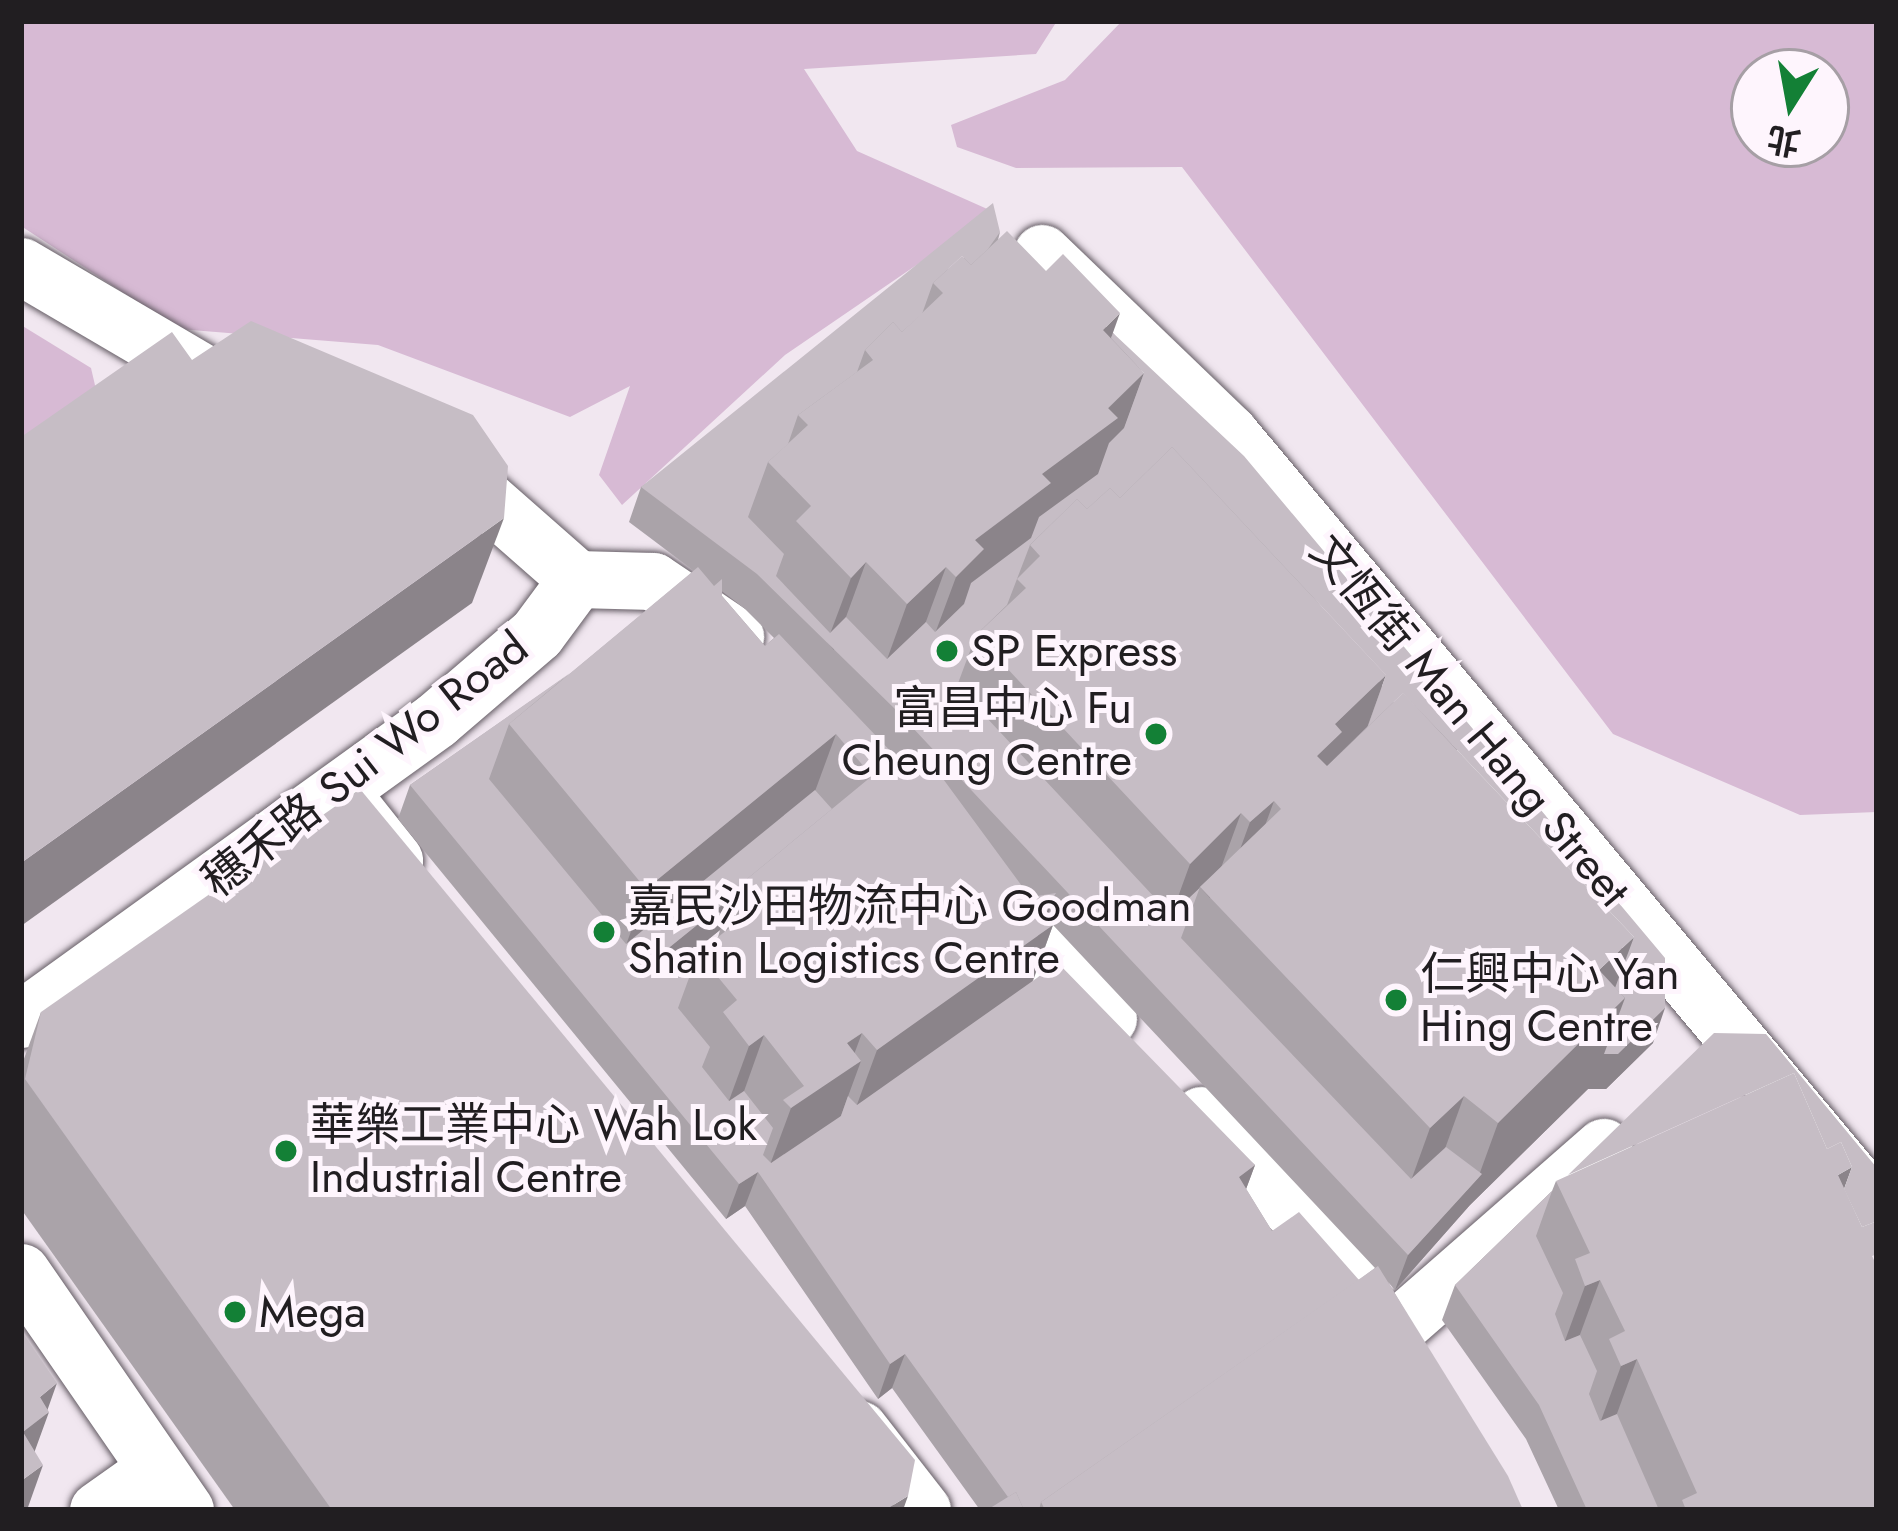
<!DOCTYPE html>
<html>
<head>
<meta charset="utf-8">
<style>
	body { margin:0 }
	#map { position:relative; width:1898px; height:1531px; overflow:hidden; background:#f1e7f0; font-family:Jost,"Noto Sans TC",sans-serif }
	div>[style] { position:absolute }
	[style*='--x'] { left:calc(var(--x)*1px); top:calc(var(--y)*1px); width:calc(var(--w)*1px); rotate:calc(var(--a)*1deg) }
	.green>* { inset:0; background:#d7bad4 }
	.roads { filter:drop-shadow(0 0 3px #655d65) drop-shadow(0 0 3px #655d65) }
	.minor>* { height:57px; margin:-28.5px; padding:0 28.5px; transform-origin:28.5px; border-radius:28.5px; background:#fff }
	.wall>* { inset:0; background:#aaa3a9 }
	.shaded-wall>* { inset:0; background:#8b848a }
	.building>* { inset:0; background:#c6bdc5 }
	.dots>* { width:33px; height:33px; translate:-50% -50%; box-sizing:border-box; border:6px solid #fef5fd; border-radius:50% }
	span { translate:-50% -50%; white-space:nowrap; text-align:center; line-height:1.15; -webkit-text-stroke:10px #fef5fd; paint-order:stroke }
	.poi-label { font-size:45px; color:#211e21 }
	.left { translate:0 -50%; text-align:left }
	.right { translate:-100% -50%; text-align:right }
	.street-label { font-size:45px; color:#211e21 }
	.frame { position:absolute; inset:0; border:24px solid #211e21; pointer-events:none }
	.north { position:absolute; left:1730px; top:48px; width:120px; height:120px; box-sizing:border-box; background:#fef5fd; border:3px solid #a69fa5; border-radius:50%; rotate:191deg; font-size:33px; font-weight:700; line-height:48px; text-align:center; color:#211e21 }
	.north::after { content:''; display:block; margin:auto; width:42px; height:54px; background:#138036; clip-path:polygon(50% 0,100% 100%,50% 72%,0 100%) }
</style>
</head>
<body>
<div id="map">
	<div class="green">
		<div style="clip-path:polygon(21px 21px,1057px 21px,1036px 54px,804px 69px,857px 151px,994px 212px,785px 355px,622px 505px,599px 475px,630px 386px,570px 417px,378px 345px,179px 329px,21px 226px)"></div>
		<div style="clip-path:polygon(evenodd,1122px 21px,1877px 21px,1877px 812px,1800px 815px,1613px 734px,1182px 167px,1016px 168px,957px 147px,951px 125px,1065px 80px,1122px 21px,1754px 72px,1826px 72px,1826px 144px,1754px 144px,1754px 72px)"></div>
		<div style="clip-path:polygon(21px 325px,91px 368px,107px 437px,21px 491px)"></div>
	</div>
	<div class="roads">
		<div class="minor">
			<div style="--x:1042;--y:253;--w:260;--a:43.9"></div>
			<div style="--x:1229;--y:433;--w:1010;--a:50.1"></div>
			<div style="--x:21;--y:266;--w:229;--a:30.4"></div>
			<div style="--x:446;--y:464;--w:174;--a:41.3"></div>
			<div style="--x:577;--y:579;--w:76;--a:1.5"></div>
			<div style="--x:653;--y:581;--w:99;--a:33.9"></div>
			<div style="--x:340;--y:792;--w:87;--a:51.5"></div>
			<div style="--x:989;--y:894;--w:172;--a:46.2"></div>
			<div style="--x:21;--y:1019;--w:511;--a:-35.77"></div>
			<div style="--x:436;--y:720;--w:133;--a:-40.7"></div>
			<div style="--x:537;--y:633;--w:67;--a:-53.5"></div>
			<div style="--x:1201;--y:1115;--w:214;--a:46.1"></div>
			<div style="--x:21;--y:1272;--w:289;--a:55.4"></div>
			<div style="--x:1401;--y:1324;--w:269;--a:-41.2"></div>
			<div style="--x:859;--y:1429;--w:103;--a:52.1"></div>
			<div style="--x:98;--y:1510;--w:71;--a:-35.3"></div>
		</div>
	</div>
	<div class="wall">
		<div style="clip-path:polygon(evenodd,1000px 232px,998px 240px,1113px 333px,1653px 1043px,1606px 1089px,1588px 1089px,1470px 1205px,1395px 1290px,1388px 1282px,1523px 1510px,980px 1510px,892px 1388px,878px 1399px,745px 1206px,726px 1219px,398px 819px,410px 785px,571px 673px,694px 571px,629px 522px,641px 487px,1000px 232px,722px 591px,745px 609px,774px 638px,765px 646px,722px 596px,722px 591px,1000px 232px,1053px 925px,1375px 1268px,1359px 1280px,1272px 1231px,1246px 1189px,1255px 1165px,1033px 981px,1053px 925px,1000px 232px,720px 930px,718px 937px,698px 953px,696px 959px,671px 978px,667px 973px,720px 930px)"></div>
		<div style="clip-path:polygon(41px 1012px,903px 1510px,235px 1510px,21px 1209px,21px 1067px)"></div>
		<div style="clip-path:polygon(1556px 1181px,1877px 1510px,1559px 1510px,1526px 1439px,1442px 1320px,1455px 1285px,1552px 1191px)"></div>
	</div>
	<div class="shaded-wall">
		<div style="clip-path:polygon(1120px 313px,1091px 394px,1103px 330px)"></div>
		<div style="clip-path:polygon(1144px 373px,1112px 463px,1030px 545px,923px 666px,956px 577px,975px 540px)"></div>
		<div style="clip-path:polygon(504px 518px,472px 603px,21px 926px,21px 863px)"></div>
		<div style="clip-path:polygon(866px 562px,834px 650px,827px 642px,851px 578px)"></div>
		<div style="clip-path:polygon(946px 567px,913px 657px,876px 690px,907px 604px)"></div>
		<div style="clip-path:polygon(1386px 675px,1355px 761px,1299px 807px,1317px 756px,1335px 724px)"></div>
		<div style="clip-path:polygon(836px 734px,803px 824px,614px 979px,646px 889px)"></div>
		<div style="clip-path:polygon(1274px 801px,1247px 875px,1222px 899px,1250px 822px)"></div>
		<div style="clip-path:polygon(1241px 813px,1210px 898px,1200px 887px,1159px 949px,1190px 864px)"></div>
		<div style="clip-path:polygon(1056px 893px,1041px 933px,1053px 925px,1020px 1015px,844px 1140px,877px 1050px,1045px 915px)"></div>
		<div style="clip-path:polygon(733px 896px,720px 930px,642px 993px,655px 959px)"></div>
		<div style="clip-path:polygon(1634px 937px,1625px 998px,1665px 1008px,1653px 1043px,1606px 1089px,1588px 1089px,1470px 1205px,1395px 1290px,1408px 1255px,1478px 1178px,1498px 1123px,1599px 970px)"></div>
		<div style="clip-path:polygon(862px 1033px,849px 1068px,861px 1061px,828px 1151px,764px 1181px,791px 1108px,847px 1043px)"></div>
		<div style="clip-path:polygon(764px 1035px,732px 1125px,716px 1136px,749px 1046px)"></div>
		<div style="clip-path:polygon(1464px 1096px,1433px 1182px,1399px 1214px,1430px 1128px)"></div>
		<div style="clip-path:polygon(1255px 1165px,1242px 1200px,1239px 1177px)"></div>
		<div style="clip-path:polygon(1852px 1167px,1824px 1244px,1838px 1175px)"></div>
		<div style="clip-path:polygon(758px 1172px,745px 1206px,726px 1219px,739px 1184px)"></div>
		<div style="clip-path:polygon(1600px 1280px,1567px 1370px,1552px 1376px,1585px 1286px)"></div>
		<div style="clip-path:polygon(905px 1354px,892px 1388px,878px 1399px,890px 1364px)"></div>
		<div style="clip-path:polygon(1637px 1359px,1604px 1449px,1588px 1456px,1621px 1366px)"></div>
		<div style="clip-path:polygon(57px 1383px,46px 1414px,49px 1412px,33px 1456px,21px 1437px,40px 1397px)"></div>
		<div style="clip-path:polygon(43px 1465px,27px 1510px,21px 1510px,21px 1481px)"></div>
		<div style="clip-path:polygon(908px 1496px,903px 1510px,885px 1510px)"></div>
	</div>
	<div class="building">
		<div style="clip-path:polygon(993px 203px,1000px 232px,988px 249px,971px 265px,962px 256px,933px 283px,922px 314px,902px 332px,893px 322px,865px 350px,857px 372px,798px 415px,788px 444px,768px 462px,748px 517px,784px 554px,776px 576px,830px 633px,846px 617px,887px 659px,926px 622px,935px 632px,964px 604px,971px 583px,1031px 538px,1039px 517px,1098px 474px,1109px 443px,1124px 428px,1144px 373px,1111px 338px,1113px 333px,1244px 456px,1665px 958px,1665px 1008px,1618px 1054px,1604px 1054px,1625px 998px,1615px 988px,1634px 937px,1403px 693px,1332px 761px,1368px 726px,1386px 675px,1172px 447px,1120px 498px,1110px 488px,1087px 509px,1077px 499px,1030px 545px,1007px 605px,976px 635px,957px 686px,1171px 915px,1224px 865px,1200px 887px,1181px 938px,1411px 1179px,1446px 1147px,1482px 1174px,1408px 1255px,896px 710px,757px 574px,641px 487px)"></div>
		<div style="clip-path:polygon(1007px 231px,1046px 271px,1063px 254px,1120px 313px,1103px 330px,1144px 373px,1108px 408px,1118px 418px,1042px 474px,1051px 483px,975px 540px,984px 549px,956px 577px,946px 567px,907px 604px,866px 562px,851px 578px,796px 521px,811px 506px,768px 462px,808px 425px,798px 415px,873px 360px,865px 350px,893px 322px,902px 332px,943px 293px,933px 283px,962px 256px,971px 265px)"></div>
		<div style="clip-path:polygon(251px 321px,473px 415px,508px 466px,504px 518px,21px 863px,21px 437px,172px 332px,192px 360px)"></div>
		<div style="clip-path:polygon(1172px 447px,1386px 675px,1335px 724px,1342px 732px,1317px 756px,1327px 766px,1403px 693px,1634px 937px,1599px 970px,1625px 998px,1498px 1123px,1464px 1096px,1430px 1128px,1200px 887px,1281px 809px,1274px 801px,1250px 822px,1241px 813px,1190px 864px,976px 635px,1026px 588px,1017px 579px,1040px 556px,1030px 545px,1077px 499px,1087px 509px,1110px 488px,1120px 498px)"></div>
		<div style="clip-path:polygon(698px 567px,714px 586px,722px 579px,722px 596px,765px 646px,779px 634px,898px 759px,909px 749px,938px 772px,1030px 897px,1056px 893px,1045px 915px,1053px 925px,877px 1050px,862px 1033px,847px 1043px,861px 1061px,791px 1108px,783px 1100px,804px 1086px,764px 1035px,749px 1046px,723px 1012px,737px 1000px,698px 953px,752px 910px,736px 888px,872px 776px,836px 734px,646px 889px,509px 724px)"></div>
		<div style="clip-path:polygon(570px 673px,509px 724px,489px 779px,626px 944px,815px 790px,832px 809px,736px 888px,733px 896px,655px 959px,671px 978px,696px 959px,678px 1008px,710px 1047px,702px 1067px,729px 1101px,744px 1091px,773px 1128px,763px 1155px,771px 1163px,841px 1116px,848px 1096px,857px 1105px,1058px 963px,1255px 1165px,1239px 1177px,1272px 1231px,1299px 1212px,1359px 1280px,1041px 1502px,1039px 1510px,1024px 1510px,1016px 1492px,1008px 1497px,905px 1354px,890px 1364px,758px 1172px,739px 1184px,410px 785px)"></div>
		<div style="clip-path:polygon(360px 789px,915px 1460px,908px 1496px,885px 1510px,332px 1510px,25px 1079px,41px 1012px)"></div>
		<div style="clip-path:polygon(1714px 1033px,1766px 1034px,1877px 1168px,1877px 1227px,1875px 1222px,1862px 1227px,1844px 1189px,1852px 1167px,1841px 1142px,1827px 1149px,1794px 1073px,1568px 1175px)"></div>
		<div style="clip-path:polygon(1794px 1073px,1827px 1149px,1841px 1142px,1852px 1167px,1838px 1175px,1862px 1227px,1875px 1222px,1877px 1227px,1877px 1254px,1872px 1256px,1877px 1266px,1877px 1510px,1686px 1510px,1682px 1500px,1697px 1493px,1637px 1359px,1621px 1366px,1609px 1339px,1625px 1331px,1600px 1280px,1585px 1286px,1575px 1259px,1590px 1253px,1556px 1181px)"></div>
		<div style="clip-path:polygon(1552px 1191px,1536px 1236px,1563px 1293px,1555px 1314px,1565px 1341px,1580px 1335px,1597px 1371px,1589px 1394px,1600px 1421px,1617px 1414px,1659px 1510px,1587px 1510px,1539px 1405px,1455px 1285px)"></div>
		<div style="clip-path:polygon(1378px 1266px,1508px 1476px,1523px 1510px,1045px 1510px,1041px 1502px)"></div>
		<div style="clip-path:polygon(21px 1330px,57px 1383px,40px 1397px,49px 1412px,23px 1432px,43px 1465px,21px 1481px)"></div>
		<div style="clip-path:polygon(1016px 1492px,1024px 1510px,987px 1510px)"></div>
	</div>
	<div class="dots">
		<div style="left:947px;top:651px;background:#138036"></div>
		<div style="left:1156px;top:734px;background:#138036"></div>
		<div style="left:604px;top:932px;background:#138036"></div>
		<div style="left:1396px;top:1000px;background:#138036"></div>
		<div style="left:286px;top:1151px;background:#138036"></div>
		<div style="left:235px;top:1312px;background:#138036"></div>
	</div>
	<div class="poi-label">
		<span class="left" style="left:971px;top:651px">SP Express</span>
		<span class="right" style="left:1132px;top:734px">富昌中心 Fu<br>Cheung Centre</span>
		<span class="left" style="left:628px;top:932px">嘉民沙田物流中心 Goodman<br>Shatin Logistics Centre</span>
		<span class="left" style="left:1420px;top:1000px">仁興中心 Yan<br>Hing Centre</span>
		<span class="left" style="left:310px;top:1151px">華樂工業中心 Wah Lok<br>Industrial Centre</span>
		<span class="left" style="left:259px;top:1312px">Mega</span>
	</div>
	<div class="street-label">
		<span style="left:1470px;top:721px;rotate:50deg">文恆街 Man Hang Street</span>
		<span style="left:365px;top:764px;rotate:-38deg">穗禾路 Sui Wo Road</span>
	</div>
	<div class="frame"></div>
	<div class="north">北</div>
</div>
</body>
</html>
